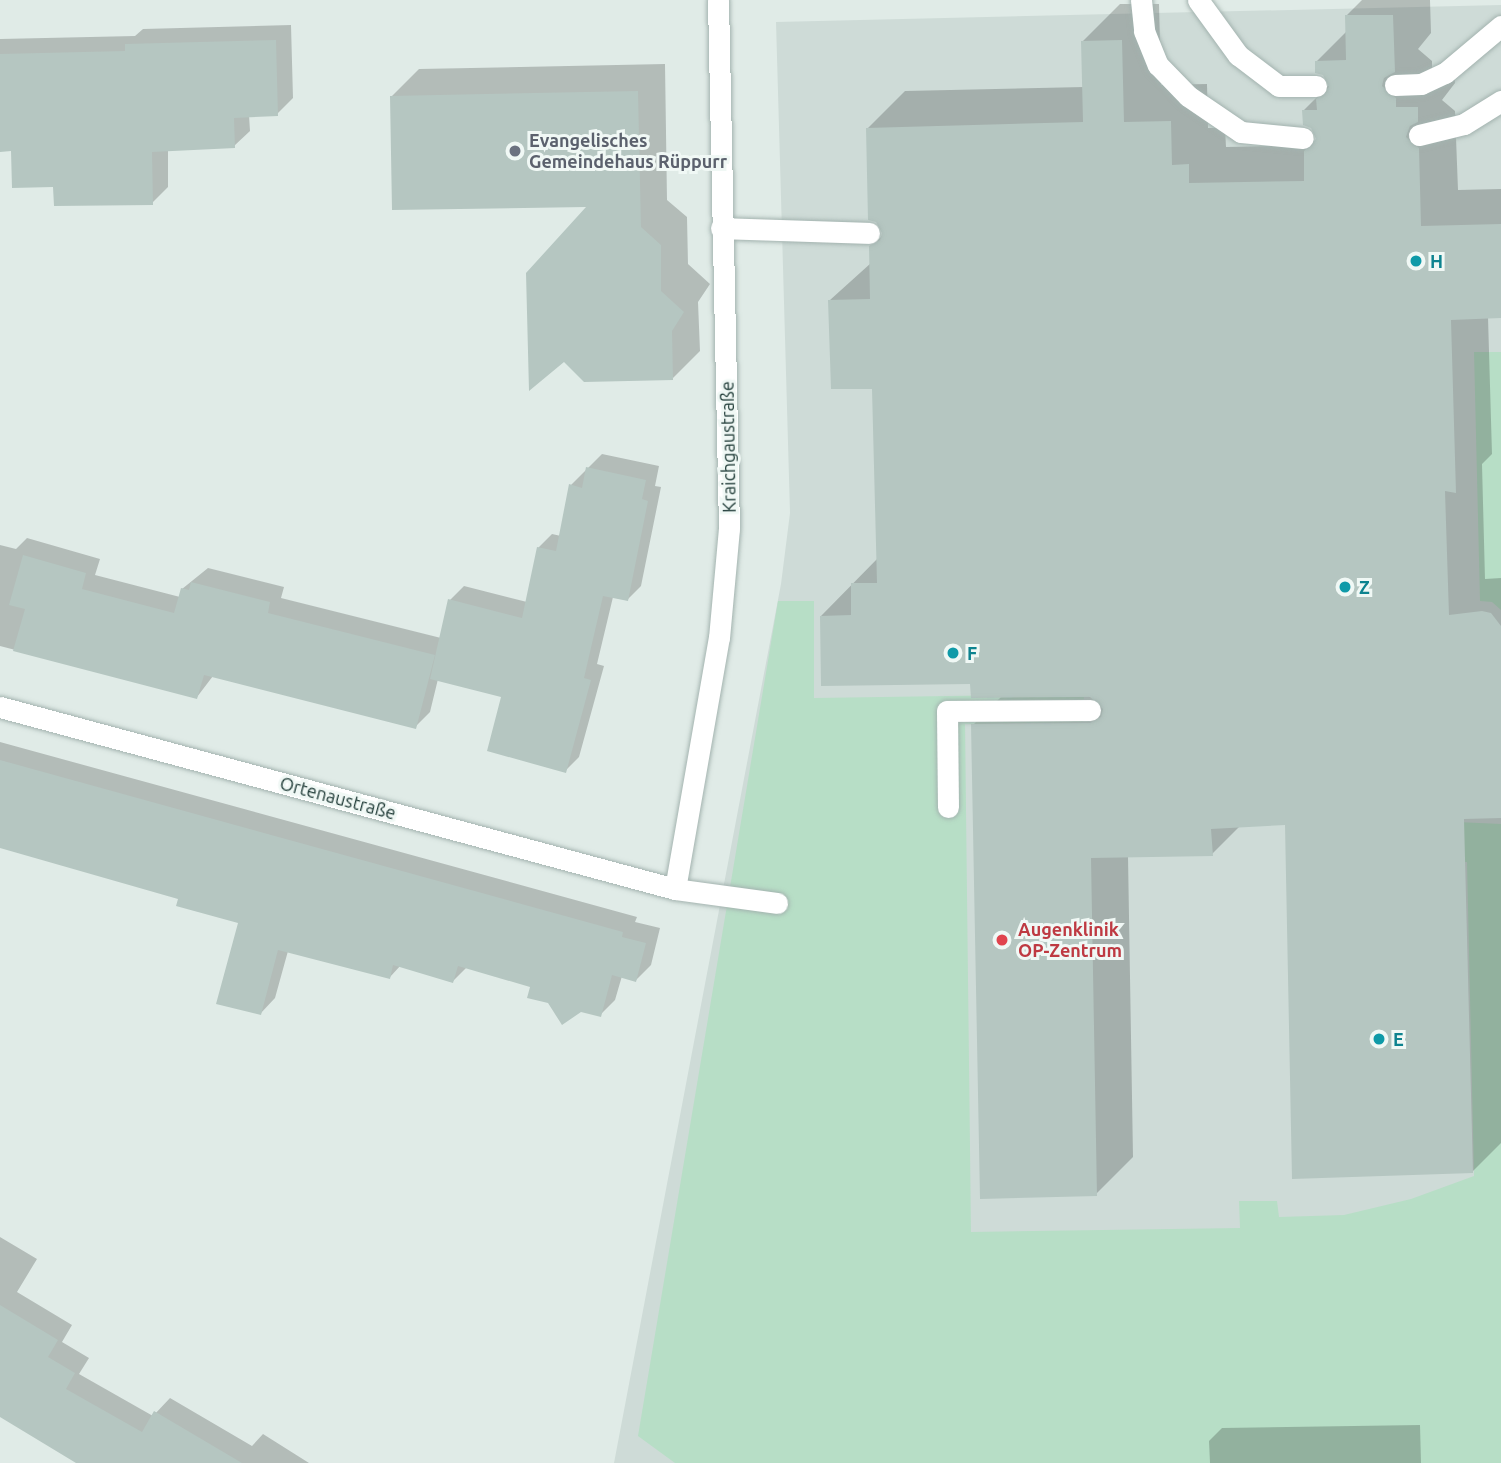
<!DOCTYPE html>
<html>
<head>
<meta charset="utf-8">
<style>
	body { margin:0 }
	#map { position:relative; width:1501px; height:1463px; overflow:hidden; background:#e0ebe7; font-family:Ubuntu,sans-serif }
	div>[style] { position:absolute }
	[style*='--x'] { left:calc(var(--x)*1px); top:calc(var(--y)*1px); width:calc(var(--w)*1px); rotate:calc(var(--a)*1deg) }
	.built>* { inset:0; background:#cedbd7 }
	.green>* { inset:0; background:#b7dec6 }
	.shadow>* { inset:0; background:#0003 }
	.building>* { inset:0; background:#b5c6c1 }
	.roads { filter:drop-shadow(0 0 2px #a3b3af) drop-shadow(0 0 2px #a3b3af) }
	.lane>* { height:21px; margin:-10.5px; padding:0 10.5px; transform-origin:10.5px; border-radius:10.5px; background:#fff }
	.street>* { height:21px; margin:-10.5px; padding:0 10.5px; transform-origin:10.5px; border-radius:10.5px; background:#fff }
	.dots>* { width:19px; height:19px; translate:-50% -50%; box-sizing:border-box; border:4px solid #f0f8f5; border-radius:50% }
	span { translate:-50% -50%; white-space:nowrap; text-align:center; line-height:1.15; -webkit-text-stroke:6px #f0f8f5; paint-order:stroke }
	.worship-label { font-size:18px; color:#5b616d; font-weight:700 }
	.left { translate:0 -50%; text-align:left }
	.culture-label { font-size:18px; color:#0d838f; font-weight:700 }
	.street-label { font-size:18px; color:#203c38 }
	.health-label { font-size:18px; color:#be3a42; font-weight:700 }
</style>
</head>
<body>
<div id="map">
	<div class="built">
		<div style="clip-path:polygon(1501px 5px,1501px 1463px,614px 1463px,781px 584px,790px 513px,776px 22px)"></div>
	</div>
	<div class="green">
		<div style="clip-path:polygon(1474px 352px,1501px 352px,1501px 610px,1492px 602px,1480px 601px)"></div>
		<div style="clip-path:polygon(778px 601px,814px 601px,814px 698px,1084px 694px,1083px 722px,965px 724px,971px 1232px,1240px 1228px,1239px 1201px,1277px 1201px,1279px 1217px,1344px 1215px,1411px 1199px,1474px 1176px,1467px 862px,1434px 862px,1435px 821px,1501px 824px,1501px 1463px,675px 1463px,638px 1436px)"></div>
	</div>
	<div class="shadow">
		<div style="clip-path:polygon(1362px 0,1430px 0,1431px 33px,1418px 49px,1432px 61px,1432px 71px,1454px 71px,1455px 83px,1442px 100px,1455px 111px,1458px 190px,1501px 189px,1501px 317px,1488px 317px,1492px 454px,1482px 464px,1485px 579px,1501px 578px,1501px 1143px,1472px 1172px,1286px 823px,1241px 825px,1212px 854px,1128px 856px,1133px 1157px,1096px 1194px,973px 725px,1002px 696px,821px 616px,878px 558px,874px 387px,830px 300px,871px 263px,871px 247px,884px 234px,868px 128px,905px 91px,1084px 87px,1083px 41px,1120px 4px,1159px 4px,1161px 85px,1207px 84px,1208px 128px,1225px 128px,1226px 147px,1312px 145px,1318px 139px,1304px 110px,1330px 84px,1316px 62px,1347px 31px,1346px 16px)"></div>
		<div style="clip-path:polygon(291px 25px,293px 98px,277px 114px,249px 115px,250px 131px,234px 146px,168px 150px,168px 187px,152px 203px,54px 186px,13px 150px,0 150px,0 39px,135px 36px,143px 29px)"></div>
		<div style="clip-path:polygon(665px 64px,667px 200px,687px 217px,688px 264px,710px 284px,698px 302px,700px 351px,673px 378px,590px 205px,392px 96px,419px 69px)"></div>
		<div style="clip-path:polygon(602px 454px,659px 466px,655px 486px,661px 487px,641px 586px,627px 600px,613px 597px,597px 664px,604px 666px,579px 757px,565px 771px,503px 696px,438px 679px,430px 712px,415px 727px,213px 676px,197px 697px,0 646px,0 545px,16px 549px,27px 538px,100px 559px,95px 575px,180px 597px,182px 589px,208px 568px,284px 587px,281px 598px,441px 638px,450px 600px,464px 586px,527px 602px,538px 548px,552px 534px,561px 536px,571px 485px)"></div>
		<div style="clip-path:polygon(0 742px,637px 917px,635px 922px,660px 928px,651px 965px,636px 980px,622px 976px,615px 1000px,600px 1015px,549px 1002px,532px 985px,467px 967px,453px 981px,401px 965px,390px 977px,288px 951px,275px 998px,260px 1014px,240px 922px,180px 898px,0 846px)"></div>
		<div style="clip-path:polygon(0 1237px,37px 1259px,17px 1292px,72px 1325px,62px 1342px,89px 1358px,79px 1374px,153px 1416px,170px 1398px,252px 1446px,263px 1434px,309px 1463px,81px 1463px,0 1415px)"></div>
		<div style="clip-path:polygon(1420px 1425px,1421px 1463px,1210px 1463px,1209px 1441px,1222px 1428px)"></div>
	</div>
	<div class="building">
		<div style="clip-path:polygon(1345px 15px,1393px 15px,1395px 72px,1384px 78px,1382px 86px,1396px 98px,1396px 107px,1418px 107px,1418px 122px,1410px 126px,1406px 137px,1419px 148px,1421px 226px,1501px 224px,1501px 318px,1451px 320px,1456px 493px,1445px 491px,1449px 615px,1482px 611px,1491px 613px,1501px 626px,1501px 818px,1464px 819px,1473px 1173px,1292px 1179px,1285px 825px,1211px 829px,1213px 856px,1091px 858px,1097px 1196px,980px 1199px,971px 724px,1090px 723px,1101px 717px,1103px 709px,1090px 697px,971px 698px,970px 684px,821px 686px,820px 616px,851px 615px,851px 583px,877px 583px,872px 389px,831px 389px,828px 300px,870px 299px,869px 246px,880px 240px,882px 233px,876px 222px,868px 220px,866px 128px,1083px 122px,1081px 41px,1122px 40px,1124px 122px,1171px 121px,1172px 165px,1189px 164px,1189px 183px,1304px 181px,1304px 151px,1316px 139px,1311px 128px,1303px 125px,1302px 110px,1317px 110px,1316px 99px,1329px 87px,1323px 75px,1315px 73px,1315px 61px,1346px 60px)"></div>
		<div style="clip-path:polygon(276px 40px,278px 116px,234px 118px,235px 148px,152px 152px,153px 205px,54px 206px,53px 187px,12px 188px,11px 151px,0 152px,0 54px,125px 51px,125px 44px)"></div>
		<div style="clip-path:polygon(638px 91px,641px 227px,661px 245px,661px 291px,684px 312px,672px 331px,673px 380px,584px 382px,564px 362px,529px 391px,526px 273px,586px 207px,392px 210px,390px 96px)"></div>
		<div style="clip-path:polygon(586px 467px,646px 480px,642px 499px,648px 501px,628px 601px,603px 596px,584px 678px,591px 680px,566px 773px,487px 751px,501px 697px,430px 679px,448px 599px,522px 618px,537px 547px,556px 551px,569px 484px,582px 488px)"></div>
		<div style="clip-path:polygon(23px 555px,86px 573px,82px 589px,174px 613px,181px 588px,189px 590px,191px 582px,270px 602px,268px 613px,435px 655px,416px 729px,204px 675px,197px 699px,13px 651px,25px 609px,9px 605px)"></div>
		<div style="clip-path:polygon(0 760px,623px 932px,622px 937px,646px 943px,636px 982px,612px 975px,601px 1017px,581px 1012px,562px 1025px,548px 1003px,527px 998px,530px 987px,458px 966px,453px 983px,393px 965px,390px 979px,278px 950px,261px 1015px,216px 1004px,238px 923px,176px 906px,178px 899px,0 848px)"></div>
		<div style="clip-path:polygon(0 1305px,58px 1340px,48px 1357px,75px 1373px,66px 1389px,142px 1432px,154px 1411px,242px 1463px,76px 1463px,0 1417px)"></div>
	</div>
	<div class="roads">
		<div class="lane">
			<div style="--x:1141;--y:0;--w:31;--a:84"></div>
			<div style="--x:1144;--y:31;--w:37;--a:68"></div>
			<div style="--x:1158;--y:65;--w:43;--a:45.9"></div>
			<div style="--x:1188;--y:96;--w:64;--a:34.2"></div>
			<div style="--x:1241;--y:132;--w:62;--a:5.5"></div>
			<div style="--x:1198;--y:0;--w:68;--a:54"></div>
			<div style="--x:1238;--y:55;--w:51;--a:37.1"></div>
			<div style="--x:1279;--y:86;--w:37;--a:0"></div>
			<div style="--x:1395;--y:85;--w:26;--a:-2"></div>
			<div style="--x:1421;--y:84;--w:26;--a:-25"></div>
			<div style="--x:1445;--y:73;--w:73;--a:-40"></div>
			<div style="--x:1419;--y:135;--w:46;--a:-13.7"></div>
			<div style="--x:1464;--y:124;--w:44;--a:-31.9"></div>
			<div style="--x:721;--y:228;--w:148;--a:1.9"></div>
			<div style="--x:948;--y:807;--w:96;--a:-90.6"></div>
			<div style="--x:947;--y:711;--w:143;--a:-0.4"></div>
			<div style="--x:675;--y:889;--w:103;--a:7.8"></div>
		</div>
		<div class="street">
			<div style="--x:0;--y:707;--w:699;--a:15.09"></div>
			<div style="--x:675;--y:889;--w:255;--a:-80.1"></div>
			<div style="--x:719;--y:638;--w:109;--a:-84.8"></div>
			<div style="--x:729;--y:529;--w:529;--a:-91.19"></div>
		</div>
	</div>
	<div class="dots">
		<div style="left:515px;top:151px;background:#6b7280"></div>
		<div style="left:1416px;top:261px;background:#0f9aa8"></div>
		<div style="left:1345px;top:587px;background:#0f9aa8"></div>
		<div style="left:953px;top:653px;background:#0f9aa8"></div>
		<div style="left:1002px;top:940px;background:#e0444e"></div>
		<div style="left:1379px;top:1039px;background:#0f9aa8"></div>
	</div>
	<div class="worship-label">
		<span class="left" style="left:529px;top:151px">Evangelisches<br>Gemeindehaus Rüppurr</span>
	</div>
	<div class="culture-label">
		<span class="left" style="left:1430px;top:261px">H</span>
		<span class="left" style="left:1359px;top:587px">Z</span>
		<span class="left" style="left:967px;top:653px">F</span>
		<span class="left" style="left:1393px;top:1039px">E</span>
	</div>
	<div class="street-label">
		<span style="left:728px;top:447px;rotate:-91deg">Kraichgaustraße</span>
		<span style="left:338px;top:798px;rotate:15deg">Ortenaustraße</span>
	</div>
	<div class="health-label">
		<span class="left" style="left:1018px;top:940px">Augenklinik<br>OP-Zentrum</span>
	</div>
</div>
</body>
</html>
